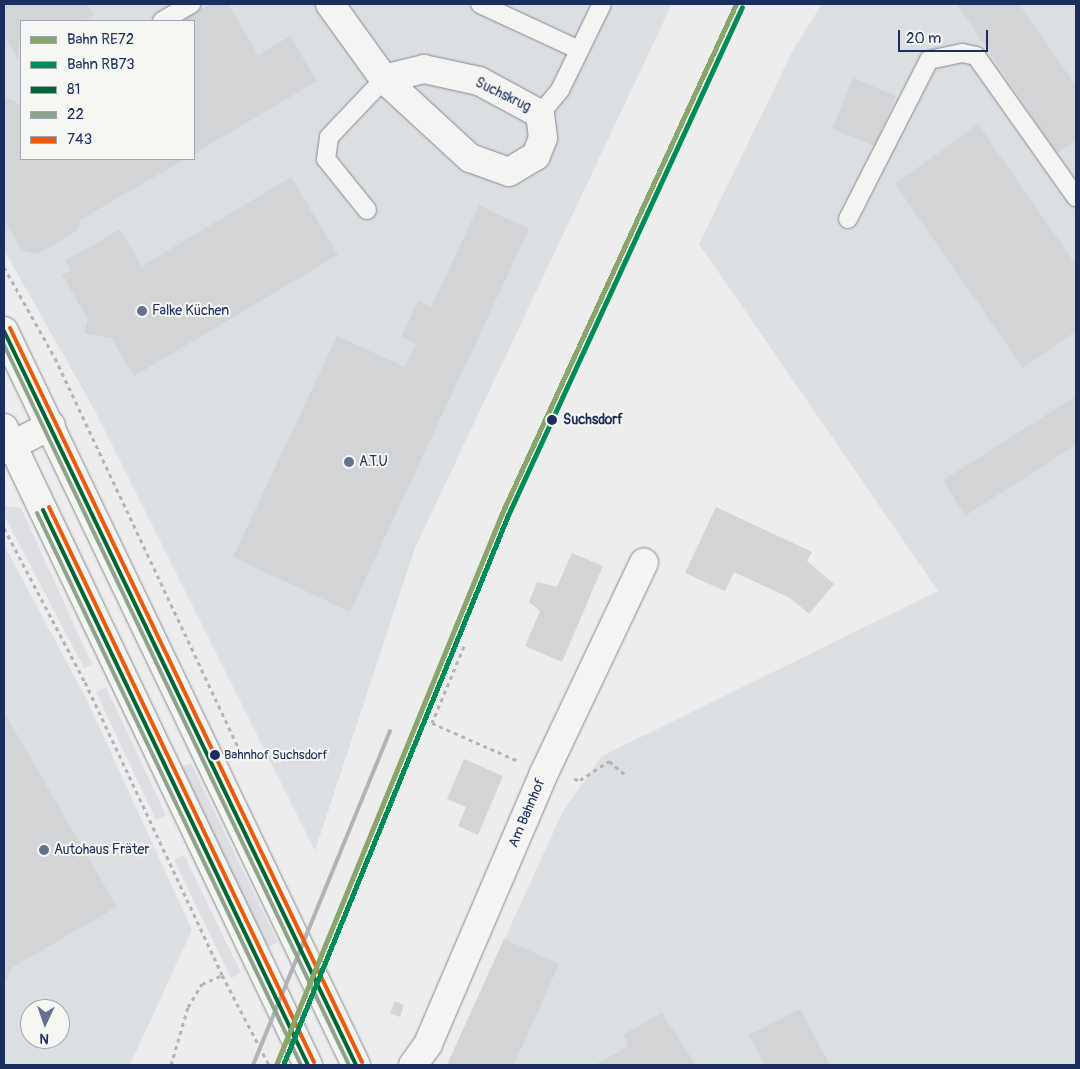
<!DOCTYPE html>
<html>
<head>
<meta charset="utf-8">
<style>
	body { margin:0 }
	#map { position:relative; width:1080px; height:1069px; overflow:hidden; background:#ededed; font-family:Pangolin,sans-serif }
	div>[style] { position:absolute }
	[style*='--x'] { left:calc(var(--x)*1px); top:calc(var(--y)*1px); width:calc(var(--w)*1px); rotate:calc(var(--a)*1deg) }
	.built>* { inset:0; background:#dcdfe1 }
	.green>* { inset:0; background:#dcdee1 }
	.building>* { inset:0; background:#d3d4d6 }
	.path>* { height:3px; margin-top:-1.5px; transform-origin:0; background:repeating-linear-gradient(90deg,#b1b3b8 0 4px,transparent 0 8px) }
	.roads { filter:drop-shadow(0 0 1px #868992) drop-shadow(0 0 1px #868992) }
	.service>* { height:18px; margin:-9px; padding:0 9px; transform-origin:9px; border-radius:9px; background:#f4f4f2 }
	.minor>* { height:28px; margin:-14px; padding:0 14px; transform-origin:14px; border-radius:14px; background:#f4f4f2 }
	.secondary>* { height:28px; margin:-14px; padding:0 14px; transform-origin:14px; border-radius:14px; background:#f4f4f2 }
	.rail>* { height:4px; margin:-2px; padding:0 2px; transform-origin:2px; border-radius:2px; background:#b1b3b8 }
	.bus-1>* { height:4px; margin:-2px; padding:0 2px; transform-origin:2px; border-radius:2px; background:#063 }
	.bus-2>* { height:4px; margin:-2px; padding:0 2px; transform-origin:2px; border-radius:2px; background:#8ea48a }
	.bus-3>* { height:4px; margin:-2px; padding:0 2px; transform-origin:2px; border-radius:2px; background:#ea5b0b }
	.rail-1>* { height:5px; margin:-2.5px; padding:0 2.5px; transform-origin:2.5px; border-radius:2.5px; background:#88a669 }
	.rail-2>* { height:5px; margin:-2.5px; padding:0 2.5px; transform-origin:2.5px; border-radius:2.5px; background:#008b57 }
	.dots>* { width:14px; height:14px; translate:-50% -50%; box-sizing:border-box; border:2px solid #f6f6f2; border-radius:50% }
	span { translate:-50% -50%; white-space:nowrap; text-align:center; line-height:1.15; -webkit-text-stroke:4px #f6f6f2; paint-order:stroke }
	.bus-label { font-size:13px; color:#1b2f5e }
	.left { translate:0 -50%; text-align:left }
	.street-label { font-size:14px; color:#1b2f5e }
	.poi-label { font-size:14px; color:#1b2f5e }
	.stop-label { font-size:14px; color:#1b2f5e; font-weight:700 }
	.frame { position:absolute; inset:0; border:5px solid #1b2f5e; pointer-events:none }
	.legend { position:absolute; left:20px; top:20px; width:175px; height:140px; box-sizing:border-box; background:#f6f6f2; border:1px solid #9ea6b7; margin:0; padding:6px 9px; list-style:none; font-size:15px; color:#1b2f5e }
	.legend li { display:flex; align-items:center; gap:10px; height:25px }
	.legend b { width:25px; border:1px solid #9ea6b7 }
	.north { position:absolute; left:20px; top:999px; width:50px; height:50px; box-sizing:border-box; background:#f6f6f2; border:1px solid #9ea6b7; border-radius:50%; rotate:183deg; font-size:14px; font-weight:700; line-height:20px; text-align:center; color:#1b2f5e }
	.north::after { content:''; display:block; margin:auto; width:18px; height:22px; background:#647290; clip-path:polygon(50% 0,100% 100%,50% 72%,0 100%) }
	.scale { position:absolute; left:898px; top:30px; width:90px; height:22px; box-sizing:border-box; border:2px solid #1b2f5e; border-top:0; padding-left:6px; font-size:15px; line-height:18px; white-space:nowrap; color:#1b2f5e; -webkit-text-stroke:4px #f6f6f2; paint-order:stroke }
</style>
</head>
<body>
<div id="map">
	<div class="built">
		<div style="clip-path:polygon(evenodd,4px 4px,672px 4px,415px 548px,315px 851px,94px 409px,4px 250px,4px 4px,21px 21px,194px 21px,194px 159px,21px 159px,21px 21px)"></div>
		<div style="clip-path:polygon(822px 4px,1076px 4px,1076px 1065px,447px 1065px,563px 811px,602px 756px,938px 591px,699px 244px,794px 48px)"></div>
		<div style="clip-path:polygon(evenodd,4px 545px,86px 698px,192px 930px,130px 1065px,4px 1065px,4px 545px,30px 1009px,60px 1009px,60px 1039px,30px 1039px,30px 1009px)"></div>
	</div>
	<div class="green">
		<div style="clip-path:polygon(4px 506px,21px 508px,92px 664px,84px 668px,4px 515px)"></div>
		<div style="clip-path:polygon(106px 687px,166px 815px,156px 820px,96px 692px)"></div>
		<div style="clip-path:polygon(191px 763px,278px 943px,267px 947px,181px 767px)"></div>
		<div style="clip-path:polygon(184px 855px,241px 973px,231px 978px,174px 860px)"></div>
	</div>
	<div class="building">
		<div style="clip-path:polygon(4px 4px,87px 4px,94px 15px,83px 21px,21px 21px,18px 60px,4px 35px)"></div>
		<div style="clip-path:polygon(210px 4px,228px 4px,258px 55px,290px 36px,317px 81px,194px 154px,194px 21px,180px 21px)"></div>
		<div style="clip-path:polygon(957px 4px,1019px 4px,1076px 86px,1076px 140px,1057px 153px)"></div>
		<div style="clip-path:polygon(853px 78px,896px 96px,875px 146px,832px 129px)"></div>
		<div style="clip-path:polygon(4px 98px,16px 101px,21px 109px,21px 159px,185px 159px,80px 220px,78px 230px,38px 254px,22px 250px,4px 219px)"></div>
		<div style="clip-path:polygon(978px 124px,1076px 265px,1076px 331px,1023px 368px,895px 184px)"></div>
		<div style="clip-path:polygon(291px 177px,338px 255px,134px 376px,111px 338px,84px 334px,88px 319px,62px 275px,71px 270px,65px 261px,120px 229px,142px 266px)"></div>
		<div style="clip-path:polygon(479px 205px,529px 229px,350px 612px,233px 557px,337px 336px,405px 367px,416px 344px,401px 337px,418px 301px,431px 307px)"></div>
		<div style="clip-path:polygon(1076px 396px,1076px 445px,965px 516px,943px 480px)"></div>
		<div style="clip-path:polygon(716px 507px,812px 552px,807px 561px,834px 584px,809px 614px,790px 598px,734px 572px,725px 591px,685px 573px)"></div>
		<div style="clip-path:polygon(572px 553px,603px 566px,562px 662px,525px 646px,540px 611px,529px 602px,537px 582px,557px 587px)"></div>
		<div style="clip-path:polygon(4px 712px,117px 907px,13px 967px,4px 984px)"></div>
		<div style="clip-path:polygon(464px 759px,503px 776px,478px 835px,458px 826px,466px 807px,447px 799px)"></div>
		<div style="clip-path:polygon(504px 939px,559px 964px,514px 1065px,447px 1065px)"></div>
		<div style="clip-path:polygon(395px 1001px,404px 1005px,400px 1017px,390px 1013px)"></div>
		<div style="clip-path:polygon(800px 1009px,830px 1065px,765px 1065px,749px 1035px)"></div>
		<div style="clip-path:polygon(662px 1013px,696px 1065px,595px 1065px,629px 1046px,623px 1035px)"></div>
	</div>
	<div class="path">
		<div style="--x:4;--y:267;--w:104;--a:60.7"></div>
		<div style="--x:55;--y:358;--w:439;--a:64.8"></div>
		<div style="--x:4;--y:528;--w:174;--a:62.3"></div>
		<div style="--x:85;--y:682;--w:323;--a:64.9"></div>
		<div style="--x:222;--y:975;--w:102;--a:62.4"></div>
		<div style="--x:464;--y:646;--w:83;--a:112.6"></div>
		<div style="--x:432;--y:723;--w:94;--a:23.8"></div>
		<div style="--x:574;--y:779;--w:6;--a:9"></div>
		<div style="--x:580;--y:780;--w:35;--a:-33"></div>
		<div style="--x:609;--y:761;--w:23;--a:40"></div>
		<div style="--x:171;--y:1065;--w:60;--a:-73.7"></div>
		<div style="--x:188;--y:1007;--w:27;--a:-59"></div>
		<div style="--x:202;--y:984;--w:22;--a:-24"></div>
	</div>
	<div class="roads">
		<div class="service">
			<div style="--x:480;--y:4;--w:109;--a:24.9"></div>
			<div style="--x:162;--y:21;--w:34;--a:-30"></div>
			<div style="--x:540;--y:114;--w:31;--a:-50"></div>
			<div style="--x:560;--y:90;--w:96;--a:-64"></div>
			<div style="--x:367;--y:210;--w:65;--a:-128.8"></div>
			<div style="--x:326;--y:159;--w:22;--a:-82"></div>
			<div style="--x:329;--y:137;--w:80;--a:-46.5"></div>
			<div style="--x:848;--y:219;--w:178;--a:-63"></div>
			<div style="--x:929;--y:60;--w:34;--a:-12"></div>
			<div style="--x:962;--y:53;--w:14;--a:12"></div>
			<div style="--x:976;--y:56;--w:173;--a:54.7"></div>
		</div>
		<div class="minor">
			<div style="--x:330;--y:4;--w:92;--a:54.2"></div>
			<div style="--x:384;--y:79;--w:117;--a:42.6"></div>
			<div style="--x:470;--y:158;--w:41;--a:19.7"></div>
			<div style="--x:509;--y:172;--w:31;--a:-31"></div>
			<div style="--x:536;--y:156;--w:19;--a:-69"></div>
			<div style="--x:543;--y:138;--w:24;--a:-97"></div>
			<div style="--x:540;--y:114;--w:69;--a:-151.6"></div>
			<div style="--x:479;--y:81;--w:56;--a:-167.7"></div>
			<div style="--x:424;--y:69;--w:41;--a:166"></div>
			<div style="--x:4;--y:450;--w:53;--a:-28"></div>
			<div style="--x:413;--y:1065;--w:26;--a:-54"></div>
			<div style="--x:428;--y:1044;--w:295;--a:-66.8"></div>
			<div style="--x:544;--y:773;--w:233;--a:-64.6"></div>
		</div>
		<div class="secondary">
			<div style="--x:4;--y:331;--w:814;--a:64.38"></div>
			<div style="--x:4;--y:428;--w:706;--a:64.49"></div>
		</div>
	</div>
	<div class="rail">
		<div style="--x:253;--y:1065;--w:361;--a:-67.7"></div>
	</div>
	<div class="bus-1">
		<div style="--x:4;--y:331;--w:814;--a:64.38"></div>
		<div style="--x:43;--y:510;--w:615;--a:64.48"></div>
	</div>
	<div class="bus-2">
		<div style="--x:4;--y:345;--w:798;--a:64.4"></div>
		<div style="--x:37;--y:513;--w:612;--a:64.44"></div>
	</div>
	<div class="bus-3">
		<div style="--x:10;--y:328;--w:814;--a:64.38"></div>
		<div style="--x:49;--y:507;--w:615;--a:64.48"></div>
	</div>
	<div class="rail-1">
		<div style="--x:276;--y:1065;--w:596;--a:-67.73"></div>
		<div style="--x:502;--y:513;--w:560;--a:-65.31"></div>
	</div>
	<div class="rail-2">
		<div style="--x:283;--y:1065;--w:594;--a:-67.75"></div>
		<div style="--x:508;--y:515;--w:559;--a:-65.27"></div>
	</div>
	<div class="dots">
		<div style="left:142px;top:311px;background:#647290"></div>
		<div style="left:552px;top:420px;background:#1b2f5e"></div>
		<div style="left:349px;top:462px;background:#647290"></div>
		<div style="left:215px;top:755px;background:#1b2f5e"></div>
		<div style="left:44px;top:850px;background:#647290"></div>
	</div>
	<div class="bus-label">
		<span class="left" style="left:224px;top:755px">Bahnhof Suchsdorf</span>
	</div>
	<div class="street-label">
		<span style="left:503px;top:95px;rotate:26deg">Suchskrug</span>
		<span style="left:527px;top:813px;rotate:-67deg">Am Bahnhof</span>
	</div>
	<div class="poi-label">
		<span class="left" style="left:152px;top:311px">Falke Küchen</span>
		<span class="left" style="left:359px;top:462px">A.T.U</span>
		<span class="left" style="left:54px;top:850px">Autohaus Fräter</span>
	</div>
	<div class="stop-label">
		<span class="left" style="left:563px;top:420px">Suchsdorf</span>
	</div>
	<div class="frame"></div>
	<ul class="legend">
	<li><b style="height:6px;background:#88a669"></b>Bahn RE72</li>
	<li><b style="height:6px;background:#008b57"></b>Bahn RB73</li>
	<li><b style="height:6px;background:#063"></b>81</li>
	<li><b style="height:6px;background:#8ea48a"></b>22</li>
	<li><b style="height:6px;background:#ea5b0b"></b>743</li>
	</ul>
	<div class="north">N</div>
	<div class="scale">20 m</div>
</div>
</body>
</html>
